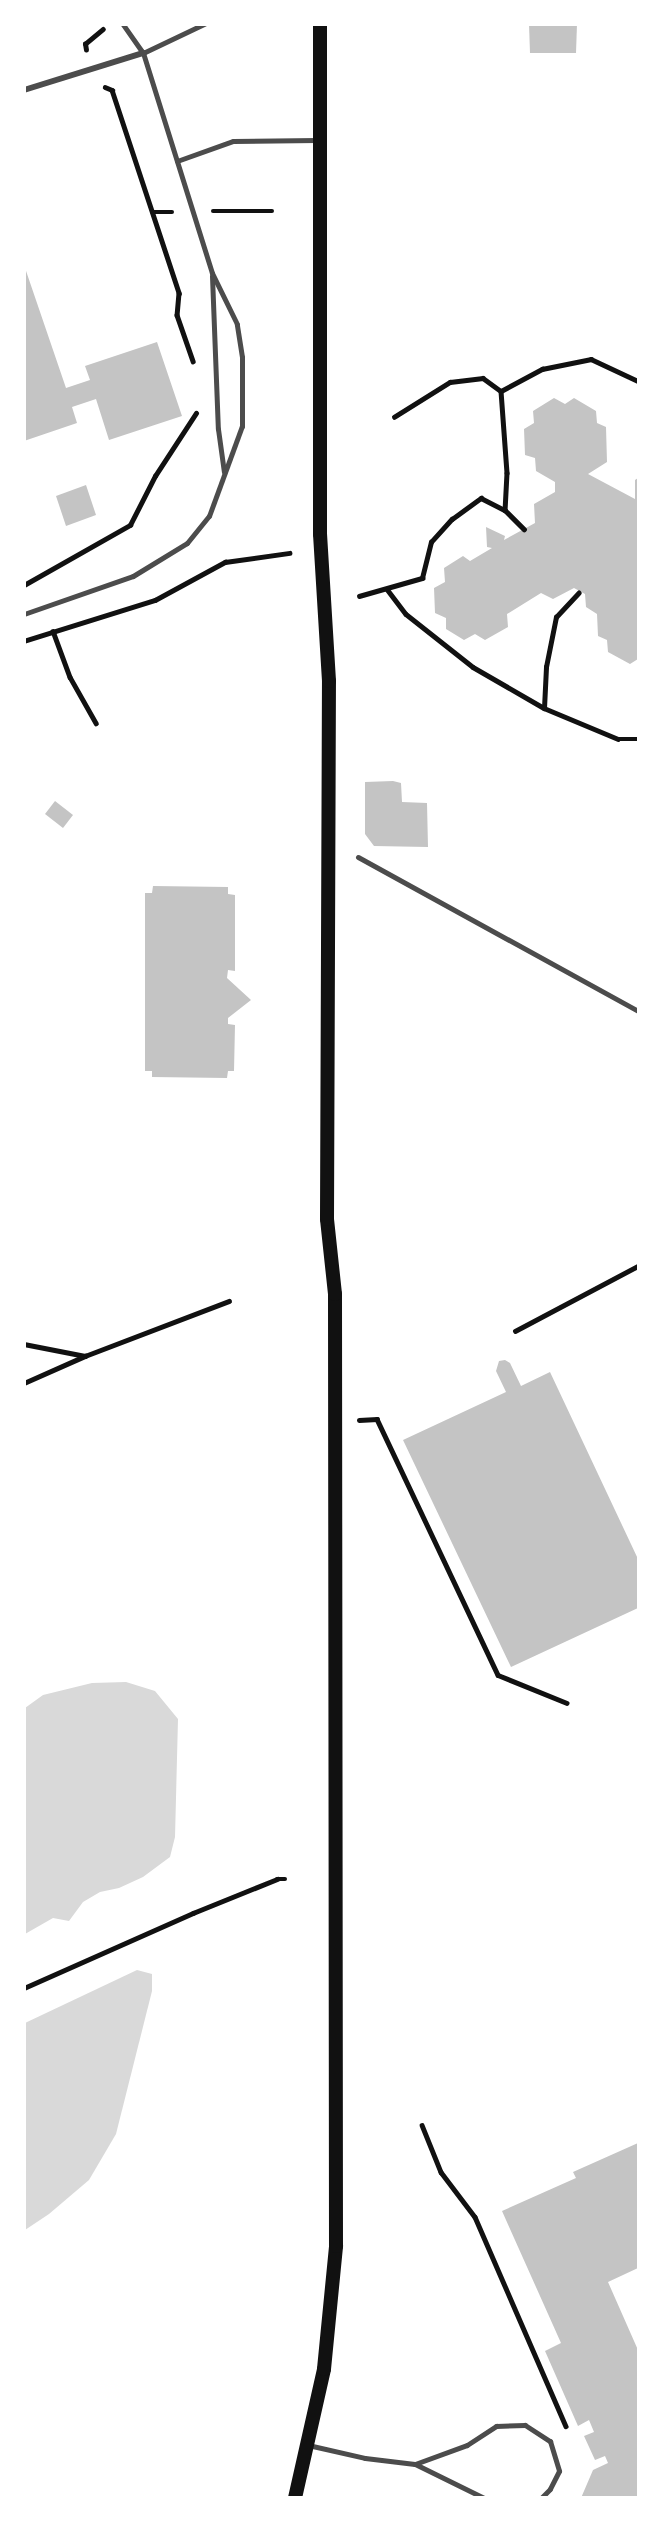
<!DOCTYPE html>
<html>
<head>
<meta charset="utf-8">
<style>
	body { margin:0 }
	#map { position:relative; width:663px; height:2522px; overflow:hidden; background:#fff; font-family:Bitter,serif }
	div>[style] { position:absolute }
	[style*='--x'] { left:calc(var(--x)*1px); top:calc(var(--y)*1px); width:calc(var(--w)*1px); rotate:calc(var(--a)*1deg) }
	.water>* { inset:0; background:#d9d9d9 }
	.building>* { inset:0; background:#c4c4c4 }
	.path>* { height:4.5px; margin:-2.25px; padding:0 2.25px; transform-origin:2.25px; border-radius:2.25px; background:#111 }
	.service>* { height:5px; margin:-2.5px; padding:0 2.5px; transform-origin:2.5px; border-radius:2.5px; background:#4c4c4c }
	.pedestrian>* { height:6px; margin:-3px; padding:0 3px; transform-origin:3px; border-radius:3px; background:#4c4c4c }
	.secondary>* { height:14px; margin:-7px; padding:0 7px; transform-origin:7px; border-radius:7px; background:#111 }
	span { translate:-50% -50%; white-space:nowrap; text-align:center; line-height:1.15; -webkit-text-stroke:6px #fff; paint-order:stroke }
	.frame { position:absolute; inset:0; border:26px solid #fff; pointer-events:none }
</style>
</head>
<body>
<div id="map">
	<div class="water">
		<div style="clip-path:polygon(126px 1682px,155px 1691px,178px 1719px,175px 1837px,170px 1857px,143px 1877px,119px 1888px,100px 1892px,83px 1902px,69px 1921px,53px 1918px,25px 1934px,25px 1708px,43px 1695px,92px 1683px)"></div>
		<div style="clip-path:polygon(137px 1970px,152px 1974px,152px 1991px,116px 2134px,89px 2180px,49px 2214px,25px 2230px,25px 2023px)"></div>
	</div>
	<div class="building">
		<div style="clip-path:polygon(529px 24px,577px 24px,576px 53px,530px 53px)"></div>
		<div style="clip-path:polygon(24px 265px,66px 388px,90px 380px,85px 366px,157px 342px,182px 416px,109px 440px,96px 399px,72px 407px,77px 423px,24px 441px)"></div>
		<div style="clip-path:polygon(554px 398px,565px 404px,574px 398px,596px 411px,597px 423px,606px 427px,607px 462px,588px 474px,635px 499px,635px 480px,638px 478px,638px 659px,630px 664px,608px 652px,607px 640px,598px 636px,597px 614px,586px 607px,585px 594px,574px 588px,553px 599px,541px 593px,507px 614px,508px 627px,485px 640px,475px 634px,464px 640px,446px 629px,446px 618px,435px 613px,434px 588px,445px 582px,444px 568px,463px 556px,470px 561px,492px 548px,487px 547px,486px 527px,505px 536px,504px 540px,535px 523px,534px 504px,555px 492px,555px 482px,536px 471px,535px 458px,525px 455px,524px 429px,534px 423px,533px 411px)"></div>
		<div style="clip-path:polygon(86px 485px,96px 515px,66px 526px,56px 496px)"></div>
		<div style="clip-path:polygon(393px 781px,401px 783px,402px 802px,427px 803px,428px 847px,374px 846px,365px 834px,365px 782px)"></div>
		<div style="clip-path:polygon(55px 801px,73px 815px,63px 828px,45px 814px)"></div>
		<div style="clip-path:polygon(153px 886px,228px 887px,228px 894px,235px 895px,235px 971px,228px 970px,227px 978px,251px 1000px,228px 1018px,228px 1024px,235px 1025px,234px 1071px,228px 1071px,227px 1078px,152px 1077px,152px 1071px,145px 1071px,145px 893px,152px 893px)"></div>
		<div style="clip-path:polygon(505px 1360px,510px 1363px,521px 1386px,550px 1372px,638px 1559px,638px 1608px,511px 1667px,403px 1440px,506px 1392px,496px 1371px,499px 1361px)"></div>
		<div style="clip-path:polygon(638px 2143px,638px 2268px,608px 2282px,638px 2350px,638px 2498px,581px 2498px,593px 2470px,608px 2463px,605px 2456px,595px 2460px,584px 2436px,594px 2432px,589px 2420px,578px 2426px,545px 2351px,561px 2343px,502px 2211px,576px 2178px,573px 2172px)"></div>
	</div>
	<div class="path">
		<div style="--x:86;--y:50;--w:6;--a:-99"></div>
		<div style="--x:85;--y:44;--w:23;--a:-40"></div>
		<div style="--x:105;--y:87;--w:8;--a:23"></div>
		<div style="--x:112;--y:90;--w:214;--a:71.7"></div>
		<div style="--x:179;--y:293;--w:22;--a:95"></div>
		<div style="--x:177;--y:315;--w:49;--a:70.8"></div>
		<div style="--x:213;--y:211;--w:59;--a:0"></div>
		<div style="--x:152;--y:212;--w:20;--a:0"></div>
		<div style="--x:501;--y:391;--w:47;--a:-28.2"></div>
		<div style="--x:542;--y:369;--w:50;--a:-11.5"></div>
		<div style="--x:591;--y:359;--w:52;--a:25.1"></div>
		<div style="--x:394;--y:417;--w:66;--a:-32"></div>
		<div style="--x:450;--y:382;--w:33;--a:-7"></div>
		<div style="--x:483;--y:378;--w:22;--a:36"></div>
		<div style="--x:501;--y:391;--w:82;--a:85.8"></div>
		<div style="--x:507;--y:473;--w:37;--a:93"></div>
		<div style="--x:24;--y:585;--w:122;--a:-29.5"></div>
		<div style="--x:130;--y:525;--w:55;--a:-63"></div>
		<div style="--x:155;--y:476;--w:75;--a:-56.9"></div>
		<div style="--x:387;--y:589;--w:31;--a:53"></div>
		<div style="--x:406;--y:614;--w:85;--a:38.3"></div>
		<div style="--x:473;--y:667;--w:82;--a:30"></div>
		<div style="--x:544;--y:708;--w:80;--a:22.7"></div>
		<div style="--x:618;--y:739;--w:20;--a:0"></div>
		<div style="--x:359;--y:596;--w:66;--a:-15.9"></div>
		<div style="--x:422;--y:578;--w:37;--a:-76"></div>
		<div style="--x:431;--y:542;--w:31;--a:-48"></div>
		<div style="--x:452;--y:519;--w:36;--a:-36"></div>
		<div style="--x:481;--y:498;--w:27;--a:27"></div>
		<div style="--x:505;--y:510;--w:27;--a:45"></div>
		<div style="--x:53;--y:631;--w:49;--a:69.7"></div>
		<div style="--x:70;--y:677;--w:53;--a:60.5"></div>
		<div style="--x:24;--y:641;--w:137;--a:-17.4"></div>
		<div style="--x:155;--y:600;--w:80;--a:-28.5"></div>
		<div style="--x:225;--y:562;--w:65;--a:-8"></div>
		<div style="--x:544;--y:708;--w:41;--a:-87.2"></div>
		<div style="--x:546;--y:667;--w:51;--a:-78.7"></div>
		<div style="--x:556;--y:617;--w:33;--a:-47"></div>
		<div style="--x:515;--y:1331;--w:139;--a:-27.9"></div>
		<div style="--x:24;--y:1344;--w:62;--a:11.1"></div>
		<div style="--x:24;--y:1383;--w:67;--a:-23.9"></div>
		<div style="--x:85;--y:1356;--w:154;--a:-20.9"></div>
		<div style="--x:359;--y:1420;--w:18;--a:-3"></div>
		<div style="--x:377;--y:1419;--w:283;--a:64.7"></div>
		<div style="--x:498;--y:1675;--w:74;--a:22.1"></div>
		<div style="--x:24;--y:1988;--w:185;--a:-23.9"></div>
		<div style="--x:193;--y:1913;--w:91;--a:-22"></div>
		<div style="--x:277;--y:1879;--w:8;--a:0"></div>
		<div style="--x:422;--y:2125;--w:51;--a:68"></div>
		<div style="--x:441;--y:2172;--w:56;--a:52.9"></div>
		<div style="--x:475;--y:2217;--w:228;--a:66.5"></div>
	</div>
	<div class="service">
		<div style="--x:143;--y:53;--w:68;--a:-25.4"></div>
		<div style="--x:177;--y:161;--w:59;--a:-19.7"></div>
		<div style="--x:233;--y:141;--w:84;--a:-0.7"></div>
		<div style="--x:212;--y:276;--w:153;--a:87.8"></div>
		<div style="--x:218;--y:429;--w:43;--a:82.1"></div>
		<div style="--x:24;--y:614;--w:115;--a:-19.2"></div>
		<div style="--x:133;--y:576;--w:63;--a:-31.4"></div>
		<div style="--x:187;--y:543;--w:35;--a:-51"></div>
		<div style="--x:209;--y:516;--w:96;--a:-69.9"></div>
		<div style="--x:242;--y:426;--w:69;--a:-90"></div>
		<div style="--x:242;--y:357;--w:33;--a:-99"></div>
		<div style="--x:237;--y:324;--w:57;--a:-116.1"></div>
		<div style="--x:212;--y:273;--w:231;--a:-107.4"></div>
		<div style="--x:143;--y:53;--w:35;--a:-125"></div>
		<div style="--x:358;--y:857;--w:320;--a:28.8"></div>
		<div style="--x:308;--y:2445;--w:58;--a:12.8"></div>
		<div style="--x:365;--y:2458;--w:50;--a:6.8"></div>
		<div style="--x:415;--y:2464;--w:77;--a:26.2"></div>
		<div style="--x:415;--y:2464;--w:55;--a:-20.1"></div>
		<div style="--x:467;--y:2445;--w:35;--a:-33"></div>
		<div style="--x:496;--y:2426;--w:29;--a:-2"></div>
		<div style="--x:525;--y:2425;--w:30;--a:33"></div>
		<div style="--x:550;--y:2441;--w:31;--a:73"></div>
		<div style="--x:559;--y:2471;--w:20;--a:117"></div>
		<div style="--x:550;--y:2489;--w:13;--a:135"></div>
	</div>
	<div class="pedestrian">
		<div style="--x:24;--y:90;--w:125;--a:-17.3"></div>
	</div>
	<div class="secondary">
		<div style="--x:295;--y:2498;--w:132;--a:-77.3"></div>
		<div style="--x:324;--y:2369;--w:124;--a:-84.4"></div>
		<div style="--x:336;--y:2246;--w:952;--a:-90.06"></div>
		<div style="--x:335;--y:1294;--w:75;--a:-96.1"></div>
		<div style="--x:327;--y:1219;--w:538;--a:-89.79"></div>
		<div style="--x:329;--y:681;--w:147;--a:-93.5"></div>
		<div style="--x:320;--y:534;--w:510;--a:-90"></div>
	</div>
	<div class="frame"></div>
</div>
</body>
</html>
